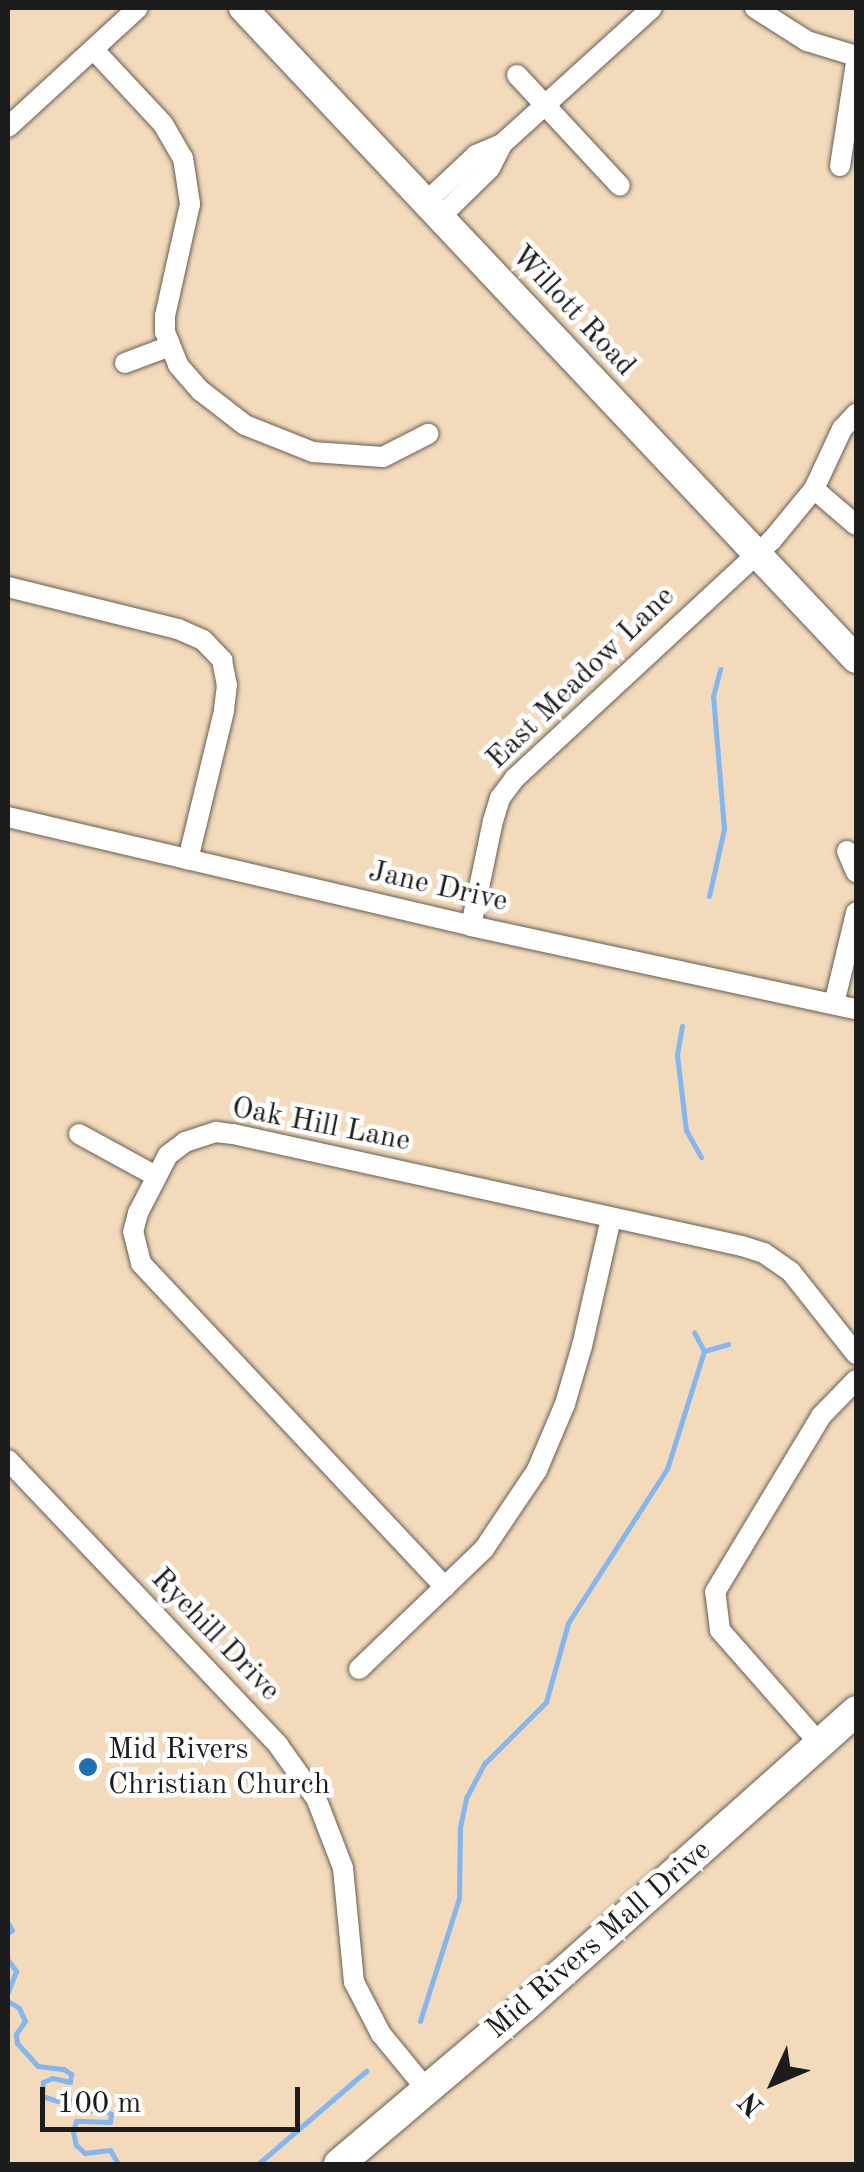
<!DOCTYPE html>
<html>
<head>
<meta charset="utf-8">
<style>
	body { margin:0 }
	#map { position:relative; width:864px; height:2172px; overflow:hidden; background:#f3daba; font-family:"Old Standard TT",serif }
	div>[style] { position:absolute }
	[style*='--x'] { left:calc(var(--x)*1px); top:calc(var(--y)*1px); width:calc(var(--w)*1px); rotate:calc(var(--a)*1deg) }
	.stream>* { height:5px; margin:-2.5px; padding:0 2.5px; transform-origin:2.5px; border-radius:2.5px; background:#84b7f1 }
	.roads { filter:drop-shadow(0 0 2px #675e53) drop-shadow(0 0 2px #675e53) }
	.minor>* { height:20px; margin:-10px; padding:0 10px; transform-origin:10px; border-radius:10px; background:#fff }
	.secondary>* { height:28px; margin:-14px; padding:0 14px; transform-origin:14px; border-radius:14px; background:#fff }
	.primary>* { height:30px; margin:-15px; padding:0 15px; transform-origin:15px; border-radius:15px; background:#fff }
	.dots>* { width:28px; height:28px; translate:-50% -50%; box-sizing:border-box; border:5px solid #fff; border-radius:50% }
	span { translate:-50% -50%; white-space:nowrap; text-align:center; line-height:1.15; -webkit-text-stroke:9px #fff; paint-order:stroke }
	.street-label { font-size:30px; color:#1c1c1c }
	.poi-label { font-size:30px; color:#1c1c1c }
	.left { translate:0 -50%; text-align:left }
	.frame { position:absolute; inset:0; border:10px solid #1c1c1c; pointer-events:none }
	.north { position:absolute; left:724px; top:2032px; width:100px; height:100px; -webkit-text-stroke:8px #fff; paint-order:stroke; rotate:226deg; font-size:28px; font-weight:700; line-height:40px; text-align:center; color:#1c1c1c }
	.north::after { content:''; display:block; margin:auto; width:35px; height:45px; background:#1c1c1c; clip-path:polygon(50% 0,100% 100%,50% 72%,0 100%) }
	.scale { position:absolute; left:40px; top:2087px; width:260px; height:45px; box-sizing:border-box; border:5px solid #1c1c1c; border-top:0; padding-left:12px; font-size:30px; line-height:35px; white-space:nowrap; color:#1c1c1c; -webkit-text-stroke:8px #fff; paint-order:stroke }
</style>
</head>
<body>
<div id="map">
	<div class="stream">
		<div style="--x:709;--y:896;--w:69;--a:-77.4"></div>
		<div style="--x:724;--y:829;--w:133;--a:-94.7"></div>
		<div style="--x:713;--y:696;--w:28;--a:-75"></div>
		<div style="--x:682;--y:1026;--w:29;--a:100"></div>
		<div style="--x:677;--y:1055;--w:76;--a:83.2"></div>
		<div style="--x:686;--y:1130;--w:31;--a:61"></div>
		<div style="--x:704;--y:1351;--w:25;--a:-16"></div>
		<div style="--x:8;--y:1923;--w:8;--a:60"></div>
		<div style="--x:12;--y:1930;--w:5;--a:143"></div>
		<div style="--x:8;--y:1960;--w:14;--a:54"></div>
		<div style="--x:16;--y:1971;--w:22;--a:111"></div>
		<div style="--x:8;--y:2001;--w:13;--a:32"></div>
		<div style="--x:19;--y:2008;--w:14;--a:65"></div>
		<div style="--x:25;--y:2021;--w:16;--a:125"></div>
		<div style="--x:16;--y:2034;--w:9;--a:84"></div>
		<div style="--x:17;--y:2043;--w:31;--a:48"></div>
		<div style="--x:38;--y:2066;--w:26;--a:7"></div>
		<div style="--x:64;--y:2069;--w:9;--a:36"></div>
		<div style="--x:71;--y:2074;--w:8;--a:97"></div>
		<div style="--x:70;--y:2082;--w:18;--a:-167"></div>
		<div style="--x:52;--y:2078;--w:10;--a:156"></div>
		<div style="--x:43;--y:2082;--w:14;--a:94"></div>
		<div style="--x:42;--y:2096;--w:16;--a:18"></div>
		<div style="--x:57;--y:2101;--w:23;--a:-7"></div>
		<div style="--x:80;--y:2098;--w:15;--a:58"></div>
		<div style="--x:88;--y:2111;--w:14;--a:-8"></div>
		<div style="--x:102;--y:2109;--w:10;--a:29"></div>
		<div style="--x:111;--y:2114;--w:8;--a:97"></div>
		<div style="--x:110;--y:2122;--w:34;--a:-178"></div>
		<div style="--x:76;--y:2121;--w:11;--a:105"></div>
		<div style="--x:73;--y:2132;--w:13;--a:77"></div>
		<div style="--x:76;--y:2145;--w:12;--a:42"></div>
		<div style="--x:85;--y:2153;--w:25;--a:-7"></div>
		<div style="--x:110;--y:2150;--w:16;--a:60"></div>
		<div style="--x:420;--y:2021;--w:129;--a:-72.4"></div>
		<div style="--x:459;--y:1898;--w:71;--a:-89.2"></div>
		<div style="--x:460;--y:1827;--w:30;--a:-78"></div>
		<div style="--x:466;--y:1798;--w:40;--a:-62"></div>
		<div style="--x:485;--y:1763;--w:86;--a:-45"></div>
		<div style="--x:546;--y:1702;--w:82;--a:-74.4"></div>
		<div style="--x:568;--y:1623;--w:183;--a:-57.3"></div>
		<div style="--x:667;--y:1469;--w:124;--a:-72.6"></div>
		<div style="--x:704;--y:1351;--w:21;--a:-118"></div>
		<div style="--x:258;--y:2164;--w:143;--a:-40.7"></div>
	</div>
	<div class="roads">
		<div class="minor">
			<div style="--x:755;--y:8;--w:62;--a:32.4"></div>
			<div style="--x:807;--y:41;--w:51;--a:17"></div>
			<div style="--x:94;--y:50;--w:101;--a:47"></div>
			<div style="--x:163;--y:124;--w:39;--a:60"></div>
			<div style="--x:183;--y:158;--w:47;--a:81.3"></div>
			<div style="--x:190;--y:204;--w:115;--a:102.6"></div>
			<div style="--x:165;--y:316;--w:16;--a:90"></div>
			<div style="--x:165;--y:332;--w:35;--a:68"></div>
			<div style="--x:178;--y:365;--w:35;--a:49"></div>
			<div style="--x:201;--y:391;--w:56;--a:37.7"></div>
			<div style="--x:245;--y:425;--w:73;--a:21.7"></div>
			<div style="--x:313;--y:452;--w:70;--a:4.1"></div>
			<div style="--x:383;--y:457;--w:51;--a:-27.1"></div>
			<div style="--x:517;--y:75;--w:151;--a:47.1"></div>
			<div style="--x:8;--y:127;--w:176;--a:-42.5"></div>
			<div style="--x:840;--y:166;--w:104;--a:-81.2"></div>
			<div style="--x:426;--y:202;--w:69;--a:-43.2"></div>
			<div style="--x:476;--y:155;--w:28;--a:-23"></div>
			<div style="--x:502;--y:144;--w:202;--a:-42.2"></div>
			<div style="--x:440;--y:217;--w:70;--a:-44.4"></div>
			<div style="--x:490;--y:168;--w:27;--a:-63"></div>
			<div style="--x:125;--y:363;--w:48;--a:-20.7"></div>
			<div style="--x:814;--y:489;--w:55;--a:40.6"></div>
			<div style="--x:8;--y:587;--w:175;--a:13.9"></div>
			<div style="--x:178;--y:629;--w:27;--a:24"></div>
			<div style="--x:203;--y:640;--w:28;--a:46"></div>
			<div style="--x:222;--y:660;--w:25;--a:79"></div>
			<div style="--x:227;--y:685;--w:26;--a:97"></div>
			<div style="--x:224;--y:711;--w:153;--a:103.6"></div>
			<div style="--x:8;--y:817;--w:476;--a:13.2"></div>
			<div style="--x:471;--y:926;--w:394;--a:12.2"></div>
			<div style="--x:847;--y:851;--w:23;--a:67"></div>
			<div style="--x:471;--y:926;--w:107;--a:-78.2"></div>
			<div style="--x:493;--y:821;--w:24;--a:-73"></div>
			<div style="--x:500;--y:798;--w:25;--a:-53"></div>
			<div style="--x:515;--y:778;--w:350;--a:-42.8"></div>
			<div style="--x:772;--y:540;--w:66;--a:-50.5"></div>
			<div style="--x:814;--y:489;--w:66;--a:-65"></div>
			<div style="--x:842;--y:429;--w:21;--a:-47"></div>
			<div style="--x:834;--y:1004;--w:94;--a:-76.4"></div>
			<div style="--x:79;--y:1134;--w:88;--a:28.6"></div>
			<div style="--x:8;--y:1460;--w:393;--a:46.5"></div>
			<div style="--x:278;--y:1745;--w:65;--a:54.4"></div>
			<div style="--x:316;--y:1798;--w:75;--a:68.9"></div>
			<div style="--x:343;--y:1868;--w:115;--a:84.5"></div>
			<div style="--x:354;--y:1982;--w:59;--a:62.6"></div>
			<div style="--x:381;--y:2034;--w:72;--a:50.6"></div>
			<div style="--x:445;--y:1587;--w:444;--a:-133.2"></div>
			<div style="--x:141;--y:1263;--w:32;--a:-104"></div>
			<div style="--x:133;--y:1232;--w:20;--a:-75"></div>
			<div style="--x:138;--y:1213;--w:65;--a:-62.7"></div>
			<div style="--x:168;--y:1155;--w:21;--a:-37"></div>
			<div style="--x:185;--y:1142;--w:33;--a:-18"></div>
			<div style="--x:216;--y:1132;--w:17;--a:7"></div>
			<div style="--x:233;--y:1134;--w:521;--a:12.41"></div>
			<div style="--x:742;--y:1246;--w:23;--a:18"></div>
			<div style="--x:764;--y:1253;--w:33;--a:35"></div>
			<div style="--x:791;--y:1272;--w:105;--a:51.6"></div>
			<div style="--x:359;--y:1669;--w:173;--a:-43.8"></div>
			<div style="--x:484;--y:1549;--w:95;--a:-56.1"></div>
			<div style="--x:537;--y:1470;--w:72;--a:-67"></div>
			<div style="--x:565;--y:1404;--w:60;--a:-73.7"></div>
			<div style="--x:582;--y:1346;--w:131;--a:-77.2"></div>
			<div style="--x:820;--y:1744;--w:152;--a:-131.3"></div>
			<div style="--x:720;--y:1630;--w:38;--a:-97"></div>
			<div style="--x:715;--y:1592;--w:205;--a:-58.9"></div>
			<div style="--x:821;--y:1416;--w:50;--a:-45.8"></div>
		</div>
		<div class="secondary">
			<div style="--x:243;--y:8;--w:894;--a:46.72"></div>
		</div>
		<div class="primary">
			<div style="--x:339;--y:2164;--w:241;--a:-40.3"></div>
			<div style="--x:523;--y:2008;--w:446;--a:-41.7"></div>
		</div>
	</div>
	<div class="dots">
		<div style="left:88px;top:1767px;background:#1f6fb2"></div>
	</div>
	<div class="street-label">
		<span style="left:573px;top:311px;rotate:47deg">Willott Road</span>
		<span style="left:581px;top:678px;rotate:-44deg">East Meadow Lane</span>
		<span style="left:438px;top:887px;rotate:13deg">Jane Drive</span>
		<span style="left:321px;top:1125px;rotate:11deg">Oak Hill Lane</span>
		<span style="left:215px;top:1635px;rotate:46deg">Ryehill Drive</span>
		<span style="left:599px;top:1940px;rotate:-41deg">Mid Rivers Mall Drive</span>
	</div>
	<div class="poi-label">
		<span class="left" style="left:108px;top:1767px">Mid Rivers<br>Christian Church</span>
	</div>
	<div class="frame"></div>
	<div class="north">N</div>
	<div class="scale">100 m</div>
</div>
</body>
</html>
